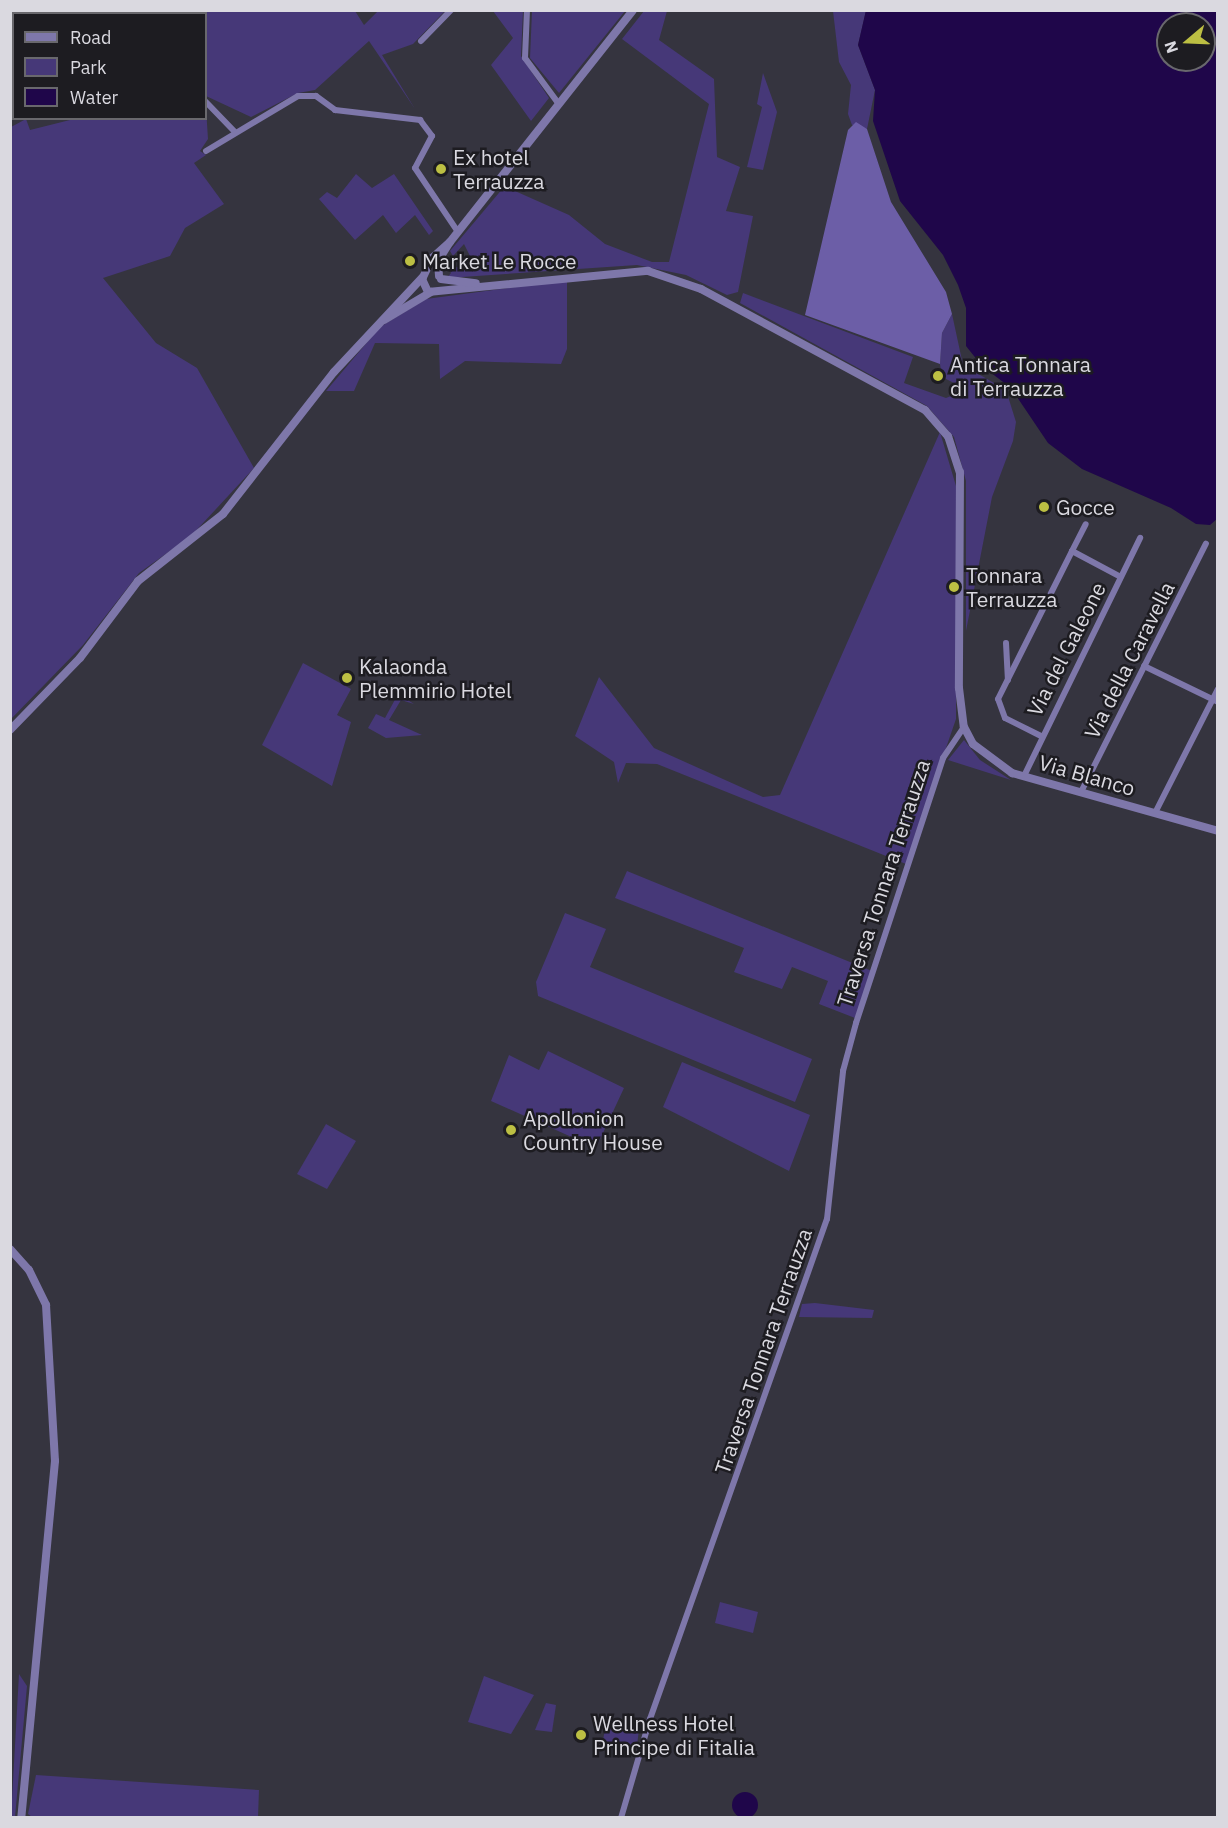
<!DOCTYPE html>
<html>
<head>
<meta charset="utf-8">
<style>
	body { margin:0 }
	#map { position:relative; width:1228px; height:1828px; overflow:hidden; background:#35343f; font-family:"IBM Plex Sans",sans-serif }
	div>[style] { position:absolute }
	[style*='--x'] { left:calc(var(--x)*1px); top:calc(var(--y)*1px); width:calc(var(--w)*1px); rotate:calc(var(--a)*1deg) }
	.green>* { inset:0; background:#463878 }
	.forest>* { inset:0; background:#6c5ea7 }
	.water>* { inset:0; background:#1f064a }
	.round { border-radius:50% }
	.minor>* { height:6px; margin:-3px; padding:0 3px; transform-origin:3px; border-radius:3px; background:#7e77aa }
	.tertiary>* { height:8px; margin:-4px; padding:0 4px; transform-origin:4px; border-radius:4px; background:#7e77aa }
	.dots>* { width:16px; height:16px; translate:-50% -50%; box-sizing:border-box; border:3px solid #1d1c21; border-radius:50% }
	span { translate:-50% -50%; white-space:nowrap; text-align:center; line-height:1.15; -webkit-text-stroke:5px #1d1c21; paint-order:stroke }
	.poi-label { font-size:21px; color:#dad9e0 }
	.left { translate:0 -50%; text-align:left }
	.street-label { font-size:21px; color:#dad9e0 }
	.frame { position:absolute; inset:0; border:12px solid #dad9e0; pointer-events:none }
	.legend { position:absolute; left:12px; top:12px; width:195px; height:108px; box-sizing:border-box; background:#1d1c21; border:2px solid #69686d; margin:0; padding:8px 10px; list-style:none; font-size:18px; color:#dad9e0 }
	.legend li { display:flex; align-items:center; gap:12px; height:30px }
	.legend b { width:30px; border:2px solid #69686d }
	.north { position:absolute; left:1156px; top:12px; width:60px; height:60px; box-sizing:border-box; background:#1d1c21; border:2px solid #69686d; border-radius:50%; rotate:251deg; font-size:16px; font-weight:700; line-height:24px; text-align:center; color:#dad9e0 }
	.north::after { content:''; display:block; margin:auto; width:21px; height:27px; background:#bcbf43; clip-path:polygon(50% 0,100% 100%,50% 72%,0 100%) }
</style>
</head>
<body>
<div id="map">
	<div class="green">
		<div style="clip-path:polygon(154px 10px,355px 11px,364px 25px,378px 11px,445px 11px,413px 44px,382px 55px,415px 109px,369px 41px,315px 90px,298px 93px,251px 117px,206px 96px,206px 14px,151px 14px)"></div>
		<div style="clip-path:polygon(10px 11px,11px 10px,86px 11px,14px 14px,11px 46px)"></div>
		<div style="clip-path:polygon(493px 11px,523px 11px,521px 56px,549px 98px,531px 121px,491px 65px,513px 38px)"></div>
		<div style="clip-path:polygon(532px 11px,625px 11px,559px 93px,530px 58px)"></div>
		<div style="clip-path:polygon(644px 11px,667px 11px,659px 40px,714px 79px,717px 157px,740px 167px,726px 211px,753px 216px,738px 292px,727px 295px,686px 275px,637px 265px,447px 278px,451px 273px,444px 260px,451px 268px,459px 267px,470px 256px,464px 244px,453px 256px,450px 251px,509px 181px,515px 191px,569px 215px,605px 244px,652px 262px,669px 262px,709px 104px,622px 39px)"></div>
		<div style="clip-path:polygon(833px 11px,866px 11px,858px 45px,875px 90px,867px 129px,852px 125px,848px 114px,851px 85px,839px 62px)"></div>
		<div style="clip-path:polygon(763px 73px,777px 112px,763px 170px,747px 167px,762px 107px,757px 104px)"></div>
		<div style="clip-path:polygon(206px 108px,208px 139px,200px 151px,206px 155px,194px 163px,224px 204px,185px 228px,170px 256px,103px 278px,156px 343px,197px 368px,254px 468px,191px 536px,139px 573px,83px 645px,11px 719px,11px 127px,26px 119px,30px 130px,74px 119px,206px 118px)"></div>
		<div style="clip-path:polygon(356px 174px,372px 188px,394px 174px,433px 231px,429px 235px,415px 215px,396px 233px,383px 215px,355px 240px,319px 199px,327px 192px,337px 198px)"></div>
		<div style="clip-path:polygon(567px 280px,567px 349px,561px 364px,465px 361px,440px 379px,439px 344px,375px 343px,354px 391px,326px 391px,380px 327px,426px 299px)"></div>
		<div style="clip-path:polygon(743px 293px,913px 357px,904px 383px,946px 398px,956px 394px,958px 385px,942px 377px,940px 364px,942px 333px,952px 314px,963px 365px,1006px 390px,1016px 422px,1013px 441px,992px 497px,966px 631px,966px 481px,954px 437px,927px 406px,740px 303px)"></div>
		<div style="clip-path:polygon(940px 432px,956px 486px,956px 719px,906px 864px,657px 764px,626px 763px,618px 783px,614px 762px,575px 736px,599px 677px,654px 748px,763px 797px,780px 795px)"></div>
		<div style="clip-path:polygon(303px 663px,351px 689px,337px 715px,351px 722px,332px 786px,262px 745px)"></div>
		<div style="clip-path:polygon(398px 694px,414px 704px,401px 700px,389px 720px,422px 735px,386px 738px,368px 728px,376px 714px,385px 718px)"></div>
		<div style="clip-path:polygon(964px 740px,980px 760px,1011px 780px,948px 760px)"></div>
		<div style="clip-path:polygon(627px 871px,872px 971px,855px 1018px,819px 1004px,828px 981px,792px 967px,782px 989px,734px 972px,744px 948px,615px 898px)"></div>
		<div style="clip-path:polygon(565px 913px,606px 929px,590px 967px,812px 1059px,795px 1102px,538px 996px,536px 982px)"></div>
		<div style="clip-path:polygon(548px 1051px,624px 1088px,596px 1148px,491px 1101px,509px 1055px,539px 1070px)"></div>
		<div style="clip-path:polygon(682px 1062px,810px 1115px,789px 1171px,663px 1107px)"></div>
		<div style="clip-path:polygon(326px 1124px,356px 1141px,327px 1189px,297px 1174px)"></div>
		<div style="clip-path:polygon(802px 1304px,815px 1303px,874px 1310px,872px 1318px,799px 1317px)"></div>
		<div style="clip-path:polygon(720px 1602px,758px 1612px,753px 1633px,715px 1623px)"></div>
		<div style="clip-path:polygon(19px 1674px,27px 1686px,15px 1817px,11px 1817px)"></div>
		<div style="clip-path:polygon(484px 1676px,534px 1695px,511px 1734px,468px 1722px)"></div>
		<div style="clip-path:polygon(546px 1703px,556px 1705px,552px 1732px,535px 1730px)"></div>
		<div style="clip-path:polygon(605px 1727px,639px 1729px,637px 1746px,602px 1749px)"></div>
		<div style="clip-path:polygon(36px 1775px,259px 1790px,258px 1817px,32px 1817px,28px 1814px)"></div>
	</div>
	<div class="forest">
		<div style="clip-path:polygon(856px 122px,867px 129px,891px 202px,946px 292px,952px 314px,942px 333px,940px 364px,805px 315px,848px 130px)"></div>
	</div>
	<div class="water">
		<div style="clip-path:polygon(evenodd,866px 10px,1217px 11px,1218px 518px,1210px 525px,1196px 524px,1171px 508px,1082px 469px,1048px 443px,1011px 388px,982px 366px,966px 346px,966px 308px,958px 285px,943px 255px,900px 201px,873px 121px,875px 90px,858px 45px,866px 10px,1168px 24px,1204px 24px,1204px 60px,1168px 60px,1168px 24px)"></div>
		<div class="round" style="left:732px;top:1792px;width:26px;height:26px"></div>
	</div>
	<div class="minor">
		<div style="--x:111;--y:10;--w:4;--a:63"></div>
		<div style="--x:527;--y:10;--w:48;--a:92.4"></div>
		<div style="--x:525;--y:58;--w:56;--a:53.7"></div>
		<div style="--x:421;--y:41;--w:43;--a:-45.9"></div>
		<div style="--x:206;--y:102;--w:42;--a:46"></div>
		<div style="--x:206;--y:151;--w:107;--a:-30.9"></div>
		<div style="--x:298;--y:96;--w:18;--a:0"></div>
		<div style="--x:316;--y:96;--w:24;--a:36"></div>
		<div style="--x:335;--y:110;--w:86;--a:6.7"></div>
		<div style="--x:420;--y:120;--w:20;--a:53"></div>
		<div style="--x:432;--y:136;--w:36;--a:118"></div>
		<div style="--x:415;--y:168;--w:77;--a:56.1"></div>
		<div style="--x:1072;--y:551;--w:30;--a:-63"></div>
		<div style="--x:1006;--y:643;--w:37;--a:87"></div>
		<div style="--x:1144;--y:666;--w:82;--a:25.9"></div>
		<div style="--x:1041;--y:736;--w:40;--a:-153.4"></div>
		<div style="--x:1005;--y:718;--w:20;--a:-110"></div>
		<div style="--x:998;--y:699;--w:165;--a:-63.4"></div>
		<div style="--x:1072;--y:551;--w:55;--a:28"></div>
		<div style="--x:1024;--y:776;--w:265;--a:-64"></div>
		<div style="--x:1081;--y:792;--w:278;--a:-63.3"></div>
		<div style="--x:1155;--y:813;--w:139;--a:-63.1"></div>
		<div style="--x:621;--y:1818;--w:103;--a:-73.7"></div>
		<div style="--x:650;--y:1719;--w:530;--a:-70.51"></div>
		<div style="--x:827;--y:1219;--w:149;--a:-83.8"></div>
		<div style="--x:843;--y:1071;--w:50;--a:-74.8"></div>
		<div style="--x:856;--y:1023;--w:279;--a:-71.8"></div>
		<div style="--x:943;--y:758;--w:37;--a:-56"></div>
	</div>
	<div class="tertiary">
		<div style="--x:450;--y:242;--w:24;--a:138"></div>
		<div style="--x:432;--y:258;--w:23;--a:115"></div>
		<div style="--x:422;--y:279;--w:14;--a:65"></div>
		<div style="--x:428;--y:292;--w:221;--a:-5.5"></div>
		<div style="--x:648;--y:271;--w:56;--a:18.8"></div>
		<div style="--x:701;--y:289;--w:255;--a:28.4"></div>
		<div style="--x:925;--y:410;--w:35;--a:49"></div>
		<div style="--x:948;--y:436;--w:38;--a:72"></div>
		<div style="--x:960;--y:472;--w:216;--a:90.3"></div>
		<div style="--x:959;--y:688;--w:39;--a:83"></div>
		<div style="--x:964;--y:727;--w:19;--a:62"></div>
		<div style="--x:973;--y:744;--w:49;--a:36.6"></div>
		<div style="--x:1012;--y:773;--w:214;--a:15.7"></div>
		<div style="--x:439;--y:276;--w:15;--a:-94"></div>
		<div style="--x:438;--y:261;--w:22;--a:-58"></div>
		<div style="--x:450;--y:242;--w:295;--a:-51.7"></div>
		<div style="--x:441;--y:279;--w:35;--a:7"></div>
		<div style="--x:384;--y:320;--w:55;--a:-30.8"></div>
		<div style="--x:10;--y:730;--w:100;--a:-45.8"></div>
		<div style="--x:80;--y:658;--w:96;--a:-53"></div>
		<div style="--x:138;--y:581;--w:108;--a:-38.2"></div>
		<div style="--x:223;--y:514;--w:180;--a:-52"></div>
		<div style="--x:334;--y:372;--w:130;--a:-46.9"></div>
		<div style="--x:10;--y:1249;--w:28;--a:48"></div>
		<div style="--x:29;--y:1270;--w:39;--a:64"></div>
		<div style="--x:46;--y:1305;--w:156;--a:86.7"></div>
		<div style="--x:55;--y:1461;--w:359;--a:95.4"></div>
	</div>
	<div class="dots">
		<div style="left:441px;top:169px;background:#bcbf43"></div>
		<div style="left:410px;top:261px;background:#bcbf43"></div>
		<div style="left:938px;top:376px;background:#bcbf43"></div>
		<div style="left:1044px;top:507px;background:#bcbf43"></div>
		<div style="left:954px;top:587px;background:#bcbf43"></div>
		<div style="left:347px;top:678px;background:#bcbf43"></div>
		<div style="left:511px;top:1130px;background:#bcbf43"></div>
		<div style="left:581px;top:1735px;background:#bcbf43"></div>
	</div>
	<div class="poi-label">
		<span class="left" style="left:453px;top:169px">Ex hotel<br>Terrauzza</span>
		<span class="left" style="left:422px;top:261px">Market Le Rocce</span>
		<span class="left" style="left:950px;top:376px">Antica Tonnara<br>di Terrauzza</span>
		<span class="left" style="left:1056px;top:507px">Gocce</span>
		<span class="left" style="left:966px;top:587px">Tonnara<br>Terrauzza</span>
		<span class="left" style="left:359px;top:678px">Kalaonda<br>Plemmirio Hotel</span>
		<span class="left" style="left:523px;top:1130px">Apollonion<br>Country House</span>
		<span class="left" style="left:593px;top:1735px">Wellness Hotel<br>Principe di Fitalia</span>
	</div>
	<div class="street-label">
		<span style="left:1066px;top:649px;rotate:-63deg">Via del Galeone</span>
		<span style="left:1129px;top:660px;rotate:-63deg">Via della Caravella</span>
		<span style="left:1087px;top:775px;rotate:16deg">Via Blanco</span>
		<span style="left:883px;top:883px;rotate:-72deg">Traversa Tonnara Terrauzza</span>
		<span style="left:763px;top:1351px;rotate:-71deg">Traversa Tonnara Terrauzza</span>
	</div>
	<div class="frame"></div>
	<ul class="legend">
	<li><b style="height:8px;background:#7e77aa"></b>Road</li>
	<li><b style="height:16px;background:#463878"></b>Park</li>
	<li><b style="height:16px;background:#1f064a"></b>Water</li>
	</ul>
	<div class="north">N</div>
</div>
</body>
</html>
